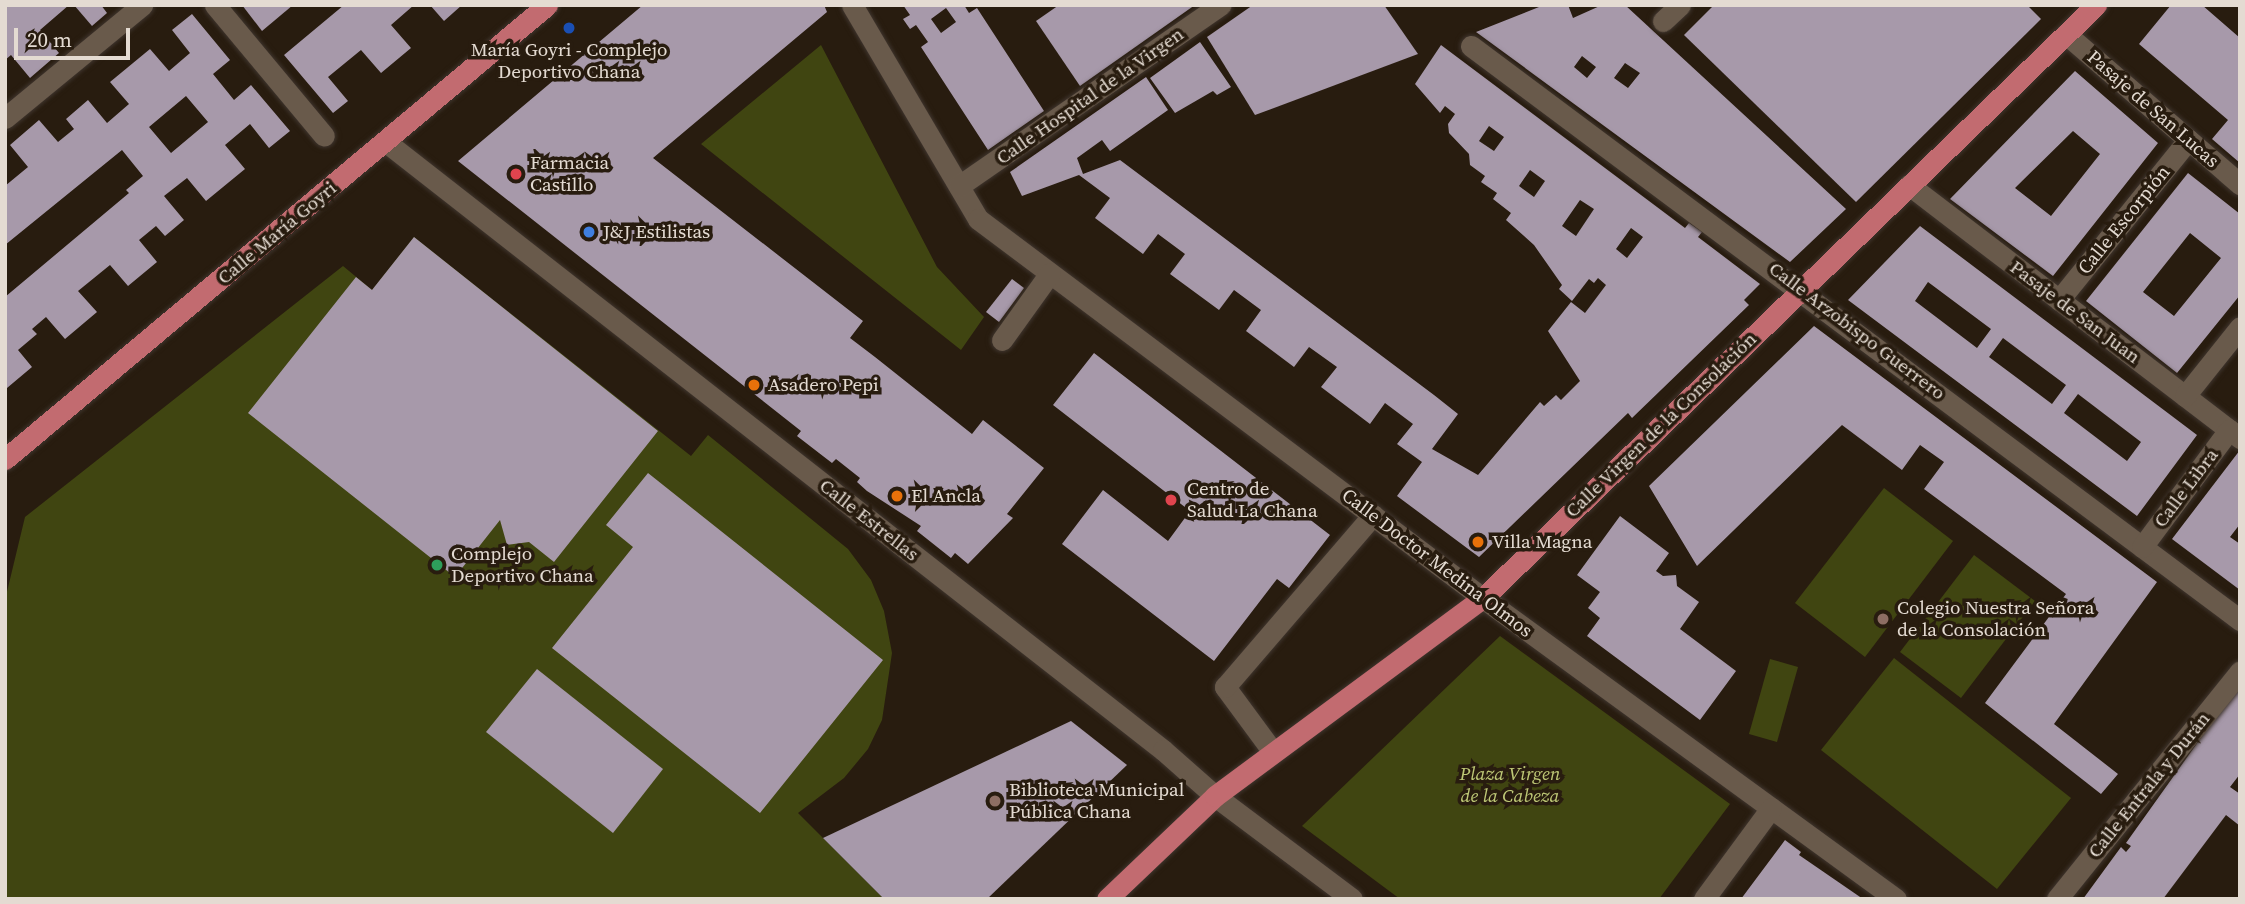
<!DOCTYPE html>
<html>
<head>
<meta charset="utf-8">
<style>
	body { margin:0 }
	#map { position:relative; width:2245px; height:904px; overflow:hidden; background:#281c0f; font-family:"Source Serif 4",serif }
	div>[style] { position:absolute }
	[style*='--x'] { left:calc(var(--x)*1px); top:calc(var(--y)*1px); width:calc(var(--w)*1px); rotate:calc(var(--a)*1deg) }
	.green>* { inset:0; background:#404511 }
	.building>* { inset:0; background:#a799aa }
	.roads { filter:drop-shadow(0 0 2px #3f352e) drop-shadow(0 0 2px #3f352e) }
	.minor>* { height:21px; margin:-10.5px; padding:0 10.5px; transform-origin:10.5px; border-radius:10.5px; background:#695a4b }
	.major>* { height:21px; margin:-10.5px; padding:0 10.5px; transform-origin:10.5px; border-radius:10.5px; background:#c26b70 }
	.dots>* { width:19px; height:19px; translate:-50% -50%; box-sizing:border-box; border:4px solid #281c0f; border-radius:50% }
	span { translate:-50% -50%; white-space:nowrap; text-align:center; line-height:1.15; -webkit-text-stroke:7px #281c0f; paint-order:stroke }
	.poi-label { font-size:19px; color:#e4dbd2 }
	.left { translate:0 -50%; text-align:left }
	.street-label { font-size:19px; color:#e4dbd2 }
	.park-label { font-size:19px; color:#bec876; font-style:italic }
	.frame { position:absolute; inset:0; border:7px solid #e4dbd2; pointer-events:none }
	.scale { position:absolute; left:14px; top:28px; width:116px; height:32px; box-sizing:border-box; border:4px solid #e4dbd2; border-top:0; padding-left:9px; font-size:21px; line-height:24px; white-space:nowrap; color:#e4dbd2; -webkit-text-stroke:5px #281c0f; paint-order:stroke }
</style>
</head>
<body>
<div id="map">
	<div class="green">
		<div style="clip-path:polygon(821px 45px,937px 267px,984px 317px,961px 350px,701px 144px)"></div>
		<div style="clip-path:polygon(414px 237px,691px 456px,708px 435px,848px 549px,871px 580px,884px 611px,892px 653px,882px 720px,868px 749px,844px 778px,798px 813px,884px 899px,5px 899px,5px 600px,25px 517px,343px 266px,372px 290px)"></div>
		<div style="clip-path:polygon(1884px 488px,1953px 541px,1865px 657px,1795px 603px)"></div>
		<div style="clip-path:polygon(1974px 555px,2035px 601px,1961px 698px,1900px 652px)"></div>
		<div style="clip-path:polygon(1500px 636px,1730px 804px,1659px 899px,1400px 899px,1302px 826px)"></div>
		<div style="clip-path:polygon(1894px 658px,2071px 798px,1997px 889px,1821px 750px)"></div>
		<div style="clip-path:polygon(1770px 659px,1798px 667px,1777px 742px,1749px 734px)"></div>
	</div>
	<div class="building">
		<div style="clip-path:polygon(5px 5px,69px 5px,40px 30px,59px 53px,30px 78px,11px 55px,5px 60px)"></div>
		<div style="clip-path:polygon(74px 5px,101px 5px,107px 13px,92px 26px)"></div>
		<div style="clip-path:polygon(242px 5px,293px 5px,262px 31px)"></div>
		<div style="clip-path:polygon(344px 5px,414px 5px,391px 25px,411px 48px,381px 73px,361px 50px,328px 77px,348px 101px,333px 113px,284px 55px)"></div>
		<div style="clip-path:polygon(430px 5px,462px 5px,444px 21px)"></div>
		<div style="clip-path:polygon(643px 5px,824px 5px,827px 12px,653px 158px,863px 321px,850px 338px,875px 357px,972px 434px,983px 420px,1044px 468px,1007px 514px,1013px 518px,968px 564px,955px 553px,951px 558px,917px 531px,921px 526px,867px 491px,857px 482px,860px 478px,836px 459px,832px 463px,819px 453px,797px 436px,801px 431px,458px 161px)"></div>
		<div style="clip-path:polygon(evenodd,903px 5px,964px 5px,969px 13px,977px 8px,1044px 111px,988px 150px,921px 47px,928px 42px,916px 25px,910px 29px,903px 19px,910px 15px,903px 5px,946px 8px,956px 22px,941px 33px,931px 19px,946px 8px)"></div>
		<div style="clip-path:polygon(1059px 5px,1195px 5px,1080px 86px,1036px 21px)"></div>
		<div style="clip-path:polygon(1253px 5px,1384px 5px,1418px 54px,1255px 115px,1207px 37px)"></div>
		<div style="clip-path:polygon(evenodd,1544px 5px,1568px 5px,1573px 18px,1602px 5px,1625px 5px,1846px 209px,1790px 262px,1476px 32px,1544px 5px,1582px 56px,1596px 67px,1587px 78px,1574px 67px,1582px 56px,1544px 5px,1625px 63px,1640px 73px,1628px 88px,1614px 78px,1625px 63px)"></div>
		<div style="clip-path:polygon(1714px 5px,2027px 5px,2041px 19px,1856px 202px,1684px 35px)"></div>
		<div style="clip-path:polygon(2171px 5px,2202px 5px,2240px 38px,2240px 163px,2212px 139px,2228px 120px,2139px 44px)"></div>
		<div style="clip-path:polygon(evenodd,192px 14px,230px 60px,213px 74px,234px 100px,251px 85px,290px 131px,269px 148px,250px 124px,225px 145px,245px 169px,234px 178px,206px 201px,187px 178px,164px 196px,184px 220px,165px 236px,156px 226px,139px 240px,157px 262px,128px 286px,110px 265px,78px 291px,97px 312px,65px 339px,46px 317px,32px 329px,37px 334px,18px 350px,32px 367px,7px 388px,5px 297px,129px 193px,126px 190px,143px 176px,122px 150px,5px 245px,5px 186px,28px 167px,10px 145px,39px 120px,58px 142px,74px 129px,66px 119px,88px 100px,107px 123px,129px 104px,110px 82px,150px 49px,169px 71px,190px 53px,172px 30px,192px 14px,186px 96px,208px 122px,171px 153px,149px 127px,186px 96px)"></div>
		<div style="clip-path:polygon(1200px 42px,1231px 87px,1217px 95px,1213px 91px,1175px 113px,1150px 78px)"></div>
		<div style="clip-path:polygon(evenodd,1441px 45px,1685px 228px,1689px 223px,1702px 232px,1698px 237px,1760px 284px,1744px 300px,1749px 305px,1632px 418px,1628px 413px,1479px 557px,1397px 496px,1422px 462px,1397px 444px,1413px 424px,1385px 403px,1370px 424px,1321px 387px,1337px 367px,1309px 347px,1294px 367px,1246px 331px,1261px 310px,1234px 290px,1219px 310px,1170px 274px,1185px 254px,1158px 234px,1143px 254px,1095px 218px,1110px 198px,1079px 175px,1022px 196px,1010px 172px,1146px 77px,1168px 110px,1110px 151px,1102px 140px,1077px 158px,1083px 174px,1120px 160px,1434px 395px,1458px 414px,1432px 449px,1478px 475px,1540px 402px,1544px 406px,1556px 395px,1561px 400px,1580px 381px,1548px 331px,1571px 302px,1585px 313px,1606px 285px,1598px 278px,1594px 283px,1589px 279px,1572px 301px,1559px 289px,1562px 285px,1534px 245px,1506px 220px,1511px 213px,1493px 199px,1497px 193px,1481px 182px,1485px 176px,1470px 165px,1469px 154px,1449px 133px,1448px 124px,1455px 114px,1445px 106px,1440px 113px,1415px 84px,1441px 45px,1489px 126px,1504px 137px,1494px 151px,1479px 141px,1489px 126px,1441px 45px,1530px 170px,1545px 181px,1534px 197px,1519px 186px,1530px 170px,1441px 45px,1580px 200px,1594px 209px,1576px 236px,1562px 226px,1580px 200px,1441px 45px,1631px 228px,1643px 237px,1627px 258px,1616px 249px,1631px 228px)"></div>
		<div style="clip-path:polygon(evenodd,2075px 71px,2158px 143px,2053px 276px,1950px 199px,2075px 71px,2073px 131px,2100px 154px,2051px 216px,2015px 188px,2073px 131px)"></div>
		<div style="clip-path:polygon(evenodd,2188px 173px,2240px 214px,2240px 295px,2177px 373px,2086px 301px,2188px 173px,2190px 233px,2221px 258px,2174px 316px,2143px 292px,2190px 233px)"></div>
		<div style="clip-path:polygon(evenodd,1920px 226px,2197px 435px,2137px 516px,1848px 300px,1920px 226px,1928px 282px,1991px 329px,1977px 348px,1915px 301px,1928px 282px,1920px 226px,2003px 338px,2066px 385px,2052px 404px,1989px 357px,2003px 338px,1920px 226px,2078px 394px,2141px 442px,2127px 461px,2064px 413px,2078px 394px)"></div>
		<div style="clip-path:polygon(414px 237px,658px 431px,554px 562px,529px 542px,507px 545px,500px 520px,455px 577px,248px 413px,356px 277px,372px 290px)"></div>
		<div style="clip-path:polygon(1012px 279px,1024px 288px,999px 322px,986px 312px)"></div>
		<div style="clip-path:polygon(1814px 326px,2157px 582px,2054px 724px,2118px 774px,2101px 794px,1985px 703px,2066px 594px,1924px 489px,1944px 462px,1920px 445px,1902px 470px,1842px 425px,1697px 566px,1649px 486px)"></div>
		<div style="clip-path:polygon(1094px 353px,1330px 535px,1289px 588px,1277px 579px,1214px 661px,1062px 544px,1103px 490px,1168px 541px,1190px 511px,1053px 405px)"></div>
		<div style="clip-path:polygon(2240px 450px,2240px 524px,2230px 537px,2240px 544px,2240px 590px,2172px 539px)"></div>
		<div style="clip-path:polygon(648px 473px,883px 660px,760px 813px,552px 648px,633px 547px,606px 525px)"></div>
		<div style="clip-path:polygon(1620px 516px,1669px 553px,1656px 571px,1663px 576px,1676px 575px,1677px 586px,1699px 602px,1680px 629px,1736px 671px,1700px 720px,1587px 636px,1600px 618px,1588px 608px,1600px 592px,1577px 575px)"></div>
		<div style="clip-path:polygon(537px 669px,663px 769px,613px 833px,486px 732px)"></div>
		<div style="clip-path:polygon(2240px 683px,2240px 774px,2230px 787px,2240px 794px,2240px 826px,2226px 815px,2163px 899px,2083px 899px,2121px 847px,2126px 852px,2131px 846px,2126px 843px)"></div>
		<div style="clip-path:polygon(1071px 721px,1127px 765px,987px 899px,884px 899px,823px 838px)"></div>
		<div style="clip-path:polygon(1785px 840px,1801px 852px,1799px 855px,1863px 899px,1741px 899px)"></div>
	</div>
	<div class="roads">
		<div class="minor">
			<div style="--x:215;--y:5;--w:170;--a:50.2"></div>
			<div style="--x:852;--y:5;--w:248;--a:59.5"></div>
			<div style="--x:978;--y:219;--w:631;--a:36.89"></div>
			<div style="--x:1483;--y:598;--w:511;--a:36.09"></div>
			<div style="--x:1663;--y:21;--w:23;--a:-43"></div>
			<div style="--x:2066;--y:34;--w:230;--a:40.8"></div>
			<div style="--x:1471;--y:46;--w:960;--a:36.74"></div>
			<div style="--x:5;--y:118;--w:178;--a:-39.5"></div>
			<div style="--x:386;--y:142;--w:987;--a:38.04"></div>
			<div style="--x:1163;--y:750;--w:69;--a:41.5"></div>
			<div style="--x:1215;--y:796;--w:171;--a:36.9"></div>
			<div style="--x:1909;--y:185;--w:417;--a:37.4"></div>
			<div style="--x:959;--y:186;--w:318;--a:-34.7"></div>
			<div style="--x:2059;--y:300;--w:206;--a:-51.1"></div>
			<div style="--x:1002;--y:340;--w:82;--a:-54.4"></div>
			<div style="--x:2185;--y:396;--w:88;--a:-51.4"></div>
			<div style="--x:2142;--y:547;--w:146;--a:-53.4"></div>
			<div style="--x:1273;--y:752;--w:81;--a:-126.4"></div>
			<div style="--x:1225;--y:687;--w:227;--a:-49.3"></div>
			<div style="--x:1704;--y:899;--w:113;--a:-53.6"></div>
			<div style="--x:2057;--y:899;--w:292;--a:-51.2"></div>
		</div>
		<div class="major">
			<div style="--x:5;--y:459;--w:707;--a:-39.95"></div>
			<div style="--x:1107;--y:899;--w:149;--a:-43.6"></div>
			<div style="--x:1215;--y:796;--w:333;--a:-36.5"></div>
			<div style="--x:1483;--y:598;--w:853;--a:-44.05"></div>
		</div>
	</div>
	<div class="dots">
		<div style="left:569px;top:28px;background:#1a4fb4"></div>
		<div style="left:516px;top:174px;background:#e0444e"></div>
		<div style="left:589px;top:232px;background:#3f7fe0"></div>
		<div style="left:754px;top:385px;background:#e8710a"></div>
		<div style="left:897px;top:496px;background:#e8710a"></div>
		<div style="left:1171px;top:500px;background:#e0444e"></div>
		<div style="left:1478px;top:542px;background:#e8710a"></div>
		<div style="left:437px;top:565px;background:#2e9e5b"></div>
		<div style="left:1883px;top:619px;background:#8d6e63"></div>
		<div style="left:995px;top:801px;background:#8d6e63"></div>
	</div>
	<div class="poi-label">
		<span style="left:569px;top:61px">María Goyri - Complejo<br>Deportivo Chana</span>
		<span class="left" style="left:530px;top:174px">Farmacia<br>Castillo</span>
		<span class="left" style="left:603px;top:232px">J&amp;J Estilistas</span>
		<span class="left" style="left:768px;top:385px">Asadero Pepi</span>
		<span class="left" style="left:1187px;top:500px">Centro de<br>Salud La Chana</span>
		<span class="left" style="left:911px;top:496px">El Ancla</span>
		<span class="left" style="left:1492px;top:542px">Villa Magna</span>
		<span class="left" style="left:451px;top:565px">Complejo<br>Deportivo Chana</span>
		<span class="left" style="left:1897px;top:619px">Colegio Nuestra Señora<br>de la Consolación</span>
		<span class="left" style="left:1009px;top:801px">Biblioteca Municipal<br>Pública Chana</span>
	</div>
	<div class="street-label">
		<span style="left:1090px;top:96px;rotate:-35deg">Calle Hospital de la Virgen</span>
		<span style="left:2153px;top:109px;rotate:41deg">Pasaje de San Lucas</span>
		<span style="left:2124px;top:220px;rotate:-51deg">Calle Escorpión</span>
		<span style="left:277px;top:233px;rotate:-40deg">Calle María Goyri</span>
		<span style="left:2075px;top:312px;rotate:37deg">Pasaje de San Juan</span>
		<span style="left:1857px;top:331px;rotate:37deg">Calle Arzobispo Guerrero</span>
		<span style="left:1661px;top:425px;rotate:-44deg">Calle Virgen de la Consolación</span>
		<span style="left:2186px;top:488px;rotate:-53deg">Calle Libra</span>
		<span style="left:869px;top:520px;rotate:38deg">Calle Estrellas</span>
		<span style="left:1437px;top:563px;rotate:37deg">Calle Doctor Medina Olmos</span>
		<span style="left:2149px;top:785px;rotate:-51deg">Calle Entrala y Durán</span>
	</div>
	<div class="park-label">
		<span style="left:1510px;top:785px">Plaza Virgen<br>de la Cabeza</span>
	</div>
	<div class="frame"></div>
	<div class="scale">20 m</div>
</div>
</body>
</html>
